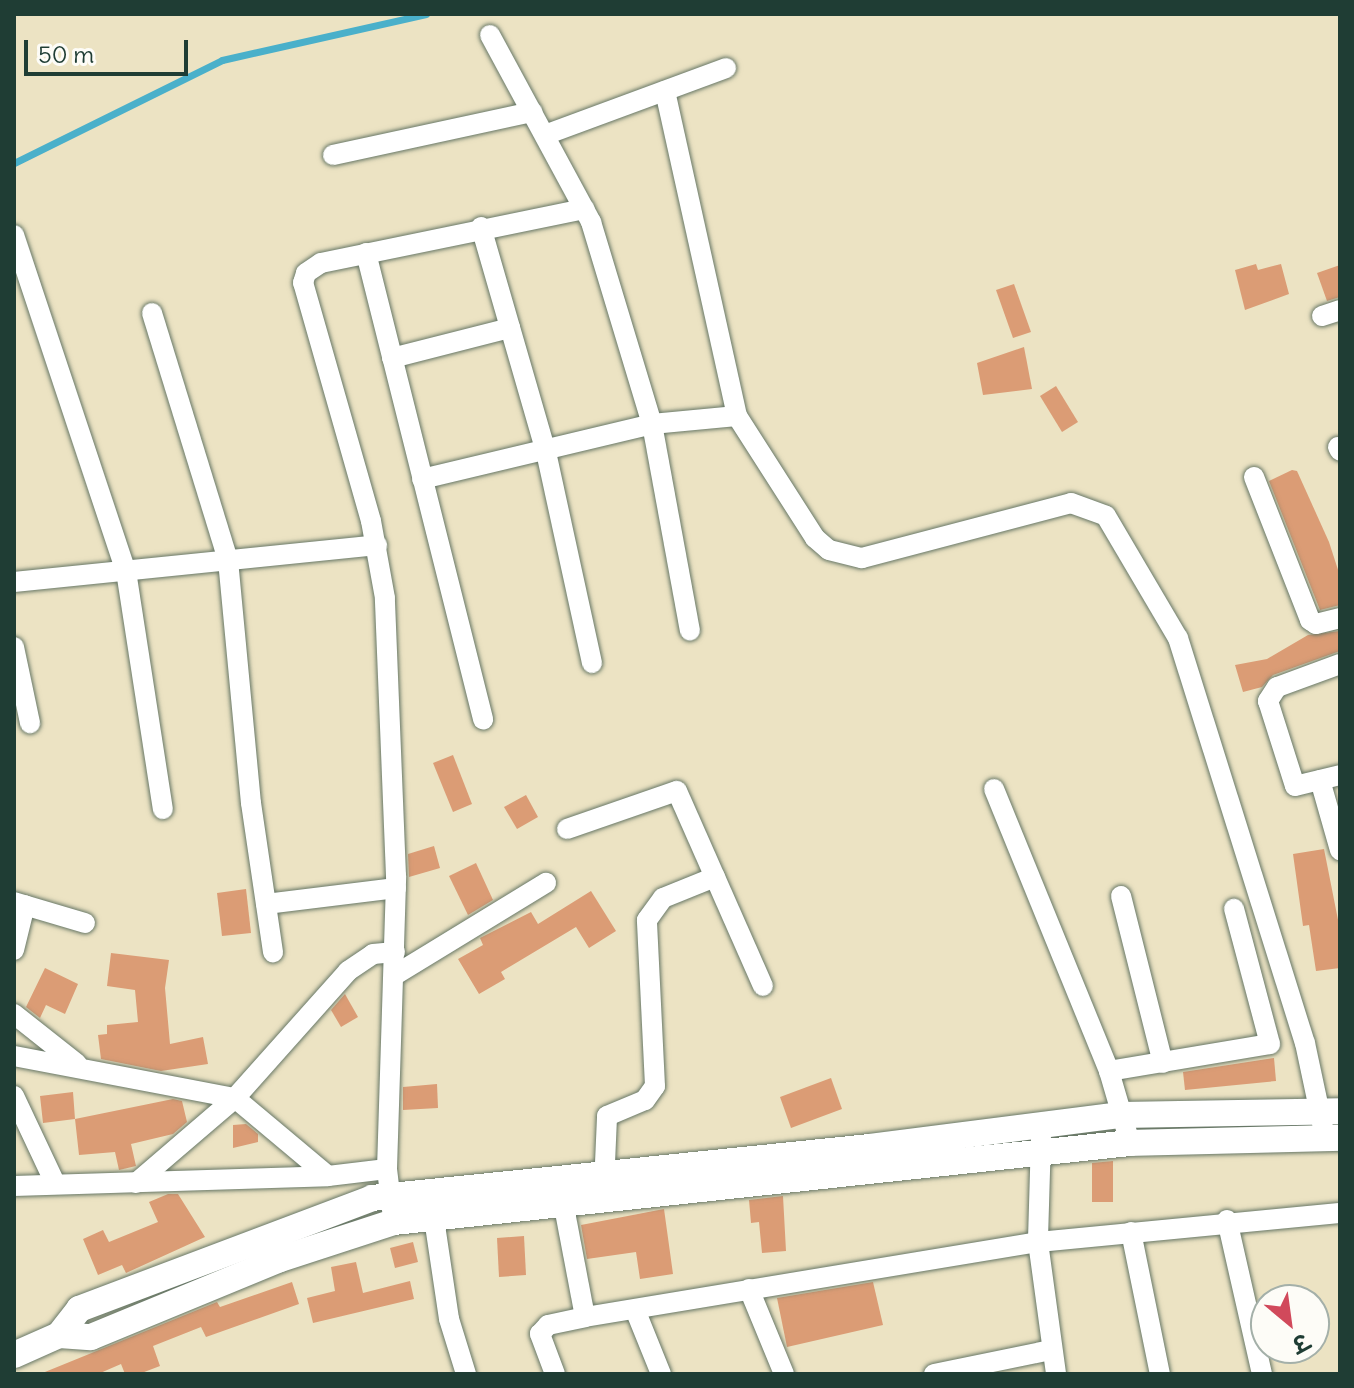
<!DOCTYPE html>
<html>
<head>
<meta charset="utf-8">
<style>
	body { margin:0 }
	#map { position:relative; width:1354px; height:1388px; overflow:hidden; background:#ece3c3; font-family:Delius,"Playpen Sans Deva",sans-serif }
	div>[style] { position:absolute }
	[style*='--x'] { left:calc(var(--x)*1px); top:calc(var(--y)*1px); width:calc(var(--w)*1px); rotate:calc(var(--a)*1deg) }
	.stream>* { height:7px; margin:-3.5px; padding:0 3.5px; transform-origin:3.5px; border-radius:3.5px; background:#4ab0ca }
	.building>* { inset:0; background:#db9c75 }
	.roads { filter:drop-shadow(0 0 2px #677766) drop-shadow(0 0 2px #677766) }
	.minor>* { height:20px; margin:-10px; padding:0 10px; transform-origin:10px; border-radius:10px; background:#fff }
	.tertiary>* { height:26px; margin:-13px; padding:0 13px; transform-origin:13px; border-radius:13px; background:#fff }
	span { translate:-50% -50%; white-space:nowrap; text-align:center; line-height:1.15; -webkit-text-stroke:6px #fdfcf7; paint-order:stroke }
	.frame { position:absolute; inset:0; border:16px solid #1f3d34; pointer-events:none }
	.north { position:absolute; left:1250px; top:1284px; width:80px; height:80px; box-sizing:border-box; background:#fdfcf7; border:2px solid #a4b0a9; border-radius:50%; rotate:151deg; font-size:22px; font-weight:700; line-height:32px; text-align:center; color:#1f3d34 }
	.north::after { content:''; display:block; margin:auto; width:28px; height:36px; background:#d1495b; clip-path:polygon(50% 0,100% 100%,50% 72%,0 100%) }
	.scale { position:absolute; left:24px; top:40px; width:164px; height:36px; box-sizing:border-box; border:4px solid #1f3d34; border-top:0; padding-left:10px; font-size:24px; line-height:28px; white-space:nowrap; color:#1f3d34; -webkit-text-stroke:6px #fdfcf7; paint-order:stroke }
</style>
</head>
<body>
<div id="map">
	<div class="stream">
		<div style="--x:14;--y:163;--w:232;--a:-26.3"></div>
		<div style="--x:222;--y:60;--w:209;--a:-12.7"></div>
	</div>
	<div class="building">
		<div style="clip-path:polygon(1256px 264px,1258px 270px,1281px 264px,1289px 294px,1245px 310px,1235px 270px)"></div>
		<div style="clip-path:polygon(1340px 265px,1340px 297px,1327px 301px,1317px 273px)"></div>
		<div style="clip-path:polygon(1014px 284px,1031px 332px,1013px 338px,996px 290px)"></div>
		<div style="clip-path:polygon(1024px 347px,1032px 389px,983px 395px,977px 363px)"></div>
		<div style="clip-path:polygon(1056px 386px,1078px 422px,1062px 432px,1040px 396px)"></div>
		<div style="clip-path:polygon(1292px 470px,1297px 471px,1329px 542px,1340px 576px,1340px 605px,1320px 610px,1269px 481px)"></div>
		<div style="clip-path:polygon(1340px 631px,1340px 651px,1273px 675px,1262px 687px,1243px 692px,1235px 665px,1267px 659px,1308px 635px)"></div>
		<div style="clip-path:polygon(453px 755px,472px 804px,453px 812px,433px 763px)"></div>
		<div style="clip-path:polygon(526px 795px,538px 817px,517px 829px,504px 807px)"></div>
		<div style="clip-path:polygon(434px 846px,440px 868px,409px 877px,408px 854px)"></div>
		<div style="clip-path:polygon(1324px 849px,1340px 930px,1340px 968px,1316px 971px,1309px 925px,1303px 926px,1293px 854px)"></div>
		<div style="clip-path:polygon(476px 863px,493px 900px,468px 915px,449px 876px)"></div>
		<div style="clip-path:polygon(246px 889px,251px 933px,222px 936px,217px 893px)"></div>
		<div style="clip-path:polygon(591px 891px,616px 931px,589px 948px,576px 927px,501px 972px,505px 979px,479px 994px,458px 959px,483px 945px,480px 938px,531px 912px,538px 924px)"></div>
		<div style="clip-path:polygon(111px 953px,169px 960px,165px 988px,170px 1044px,203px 1037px,208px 1064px,161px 1071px,101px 1059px,98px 1035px,107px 1034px,107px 1025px,138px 1022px,135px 990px,107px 986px)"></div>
		<div style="clip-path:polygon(45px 968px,78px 984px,65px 1014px,46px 1005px,40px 1018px,26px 1007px)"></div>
		<div style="clip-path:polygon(345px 994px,358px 1017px,341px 1027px,331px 1010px)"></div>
		<div style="clip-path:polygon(1274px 1058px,1276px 1081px,1185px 1090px,1183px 1072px)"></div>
		<div style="clip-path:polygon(831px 1078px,842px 1109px,791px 1128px,780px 1097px)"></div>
		<div style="clip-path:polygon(437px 1084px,438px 1108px,403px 1110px,403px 1087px)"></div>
		<div style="clip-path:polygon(73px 1092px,75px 1119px,173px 1099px,182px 1101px,187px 1122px,173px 1134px,131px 1144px,136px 1166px,119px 1170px,115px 1152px,79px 1155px,75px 1119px,43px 1123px,40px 1096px)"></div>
		<div style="clip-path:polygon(246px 1124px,258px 1134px,258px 1142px,233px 1148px,233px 1125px)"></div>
		<div style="clip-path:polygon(1113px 1161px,1113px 1202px,1092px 1202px,1092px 1163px)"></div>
		<div style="clip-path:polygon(168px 1194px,178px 1194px,205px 1237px,126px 1273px,122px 1265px,98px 1275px,83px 1239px,103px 1230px,109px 1242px,158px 1222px,149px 1202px)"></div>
		<div style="clip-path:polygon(783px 1196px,786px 1251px,762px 1253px,759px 1222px,751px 1223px,749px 1200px)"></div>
		<div style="clip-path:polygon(664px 1209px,673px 1274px,640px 1279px,636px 1252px,587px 1259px,581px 1225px)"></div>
		<div style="clip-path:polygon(524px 1236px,526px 1275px,499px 1277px,497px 1238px)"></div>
		<div style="clip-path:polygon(413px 1242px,418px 1262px,395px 1268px,390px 1248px)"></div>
		<div style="clip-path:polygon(356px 1262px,363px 1293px,410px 1281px,414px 1299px,313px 1323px,307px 1298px,335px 1291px,331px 1267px)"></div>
		<div style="clip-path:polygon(292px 1282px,299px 1304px,206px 1337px,201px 1327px,153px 1346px,160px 1366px,139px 1374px,125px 1374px,121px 1364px,98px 1374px,40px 1374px,217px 1302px,220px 1307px)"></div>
		<div style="clip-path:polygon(873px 1282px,883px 1325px,787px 1347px,777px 1298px)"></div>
	</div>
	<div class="roads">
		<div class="minor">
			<div style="--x:490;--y:35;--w:213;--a:61.6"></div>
			<div style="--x:591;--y:222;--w:211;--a:73.2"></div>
			<div style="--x:652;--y:424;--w:210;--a:79.6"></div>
			<div style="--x:665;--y:91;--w:333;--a:77.5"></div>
			<div style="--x:737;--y:416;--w:145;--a:57.4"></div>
			<div style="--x:815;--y:538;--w:18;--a:41"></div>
			<div style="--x:829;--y:550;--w:34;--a:14"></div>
			<div style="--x:862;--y:558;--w:216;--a:-14.7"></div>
			<div style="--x:1071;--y:503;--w:37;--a:20"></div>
			<div style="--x:1106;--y:516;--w:142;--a:59.5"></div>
			<div style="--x:1178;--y:638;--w:424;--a:72.6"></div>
			<div style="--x:1305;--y:1043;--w:96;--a:78"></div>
			<div style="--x:545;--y:135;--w:193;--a:-20.3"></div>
			<div style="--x:333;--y:155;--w:204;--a:-12.2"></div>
			<div style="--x:481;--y:227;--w:234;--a:73.9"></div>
			<div style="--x:546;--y:452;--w:216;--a:77.7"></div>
			<div style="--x:14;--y:235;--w:354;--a:71.6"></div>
			<div style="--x:126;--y:571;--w:241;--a:81.2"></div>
			<div style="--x:366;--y:253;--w:481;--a:75.9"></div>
			<div style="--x:152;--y:313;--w:258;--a:72.9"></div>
			<div style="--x:228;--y:560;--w:244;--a:84.6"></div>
			<div style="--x:251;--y:803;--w:151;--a:81.6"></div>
			<div style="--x:1322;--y:316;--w:19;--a:-18"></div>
			<div style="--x:392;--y:358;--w:122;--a:-14.3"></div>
			<div style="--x:1338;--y:447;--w:4;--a:63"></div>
			<div style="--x:1254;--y:477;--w:154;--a:68.6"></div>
			<div style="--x:1310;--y:620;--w:7;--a:34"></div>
			<div style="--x:1316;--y:624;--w:25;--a:-14"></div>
			<div style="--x:422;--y:479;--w:236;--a:-13.4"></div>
			<div style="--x:652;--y:424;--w:85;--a:-5.4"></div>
			<div style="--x:14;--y:582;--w:365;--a:-5.8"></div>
			<div style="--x:14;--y:647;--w:78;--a:78.1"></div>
			<div style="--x:1340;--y:664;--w:67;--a:159.9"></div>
			<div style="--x:1277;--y:687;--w:17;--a:123"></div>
			<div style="--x:1268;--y:701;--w:89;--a:72.4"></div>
			<div style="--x:1295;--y:786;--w:46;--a:-13.7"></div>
			<div style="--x:1320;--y:780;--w:73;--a:74.1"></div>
			<div style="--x:994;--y:789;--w:305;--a:67.8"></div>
			<div style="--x:1109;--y:1071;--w:75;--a:73.7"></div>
			<div style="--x:567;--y:829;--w:116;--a:-19.1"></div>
			<div style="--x:677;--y:791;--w:213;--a:66.2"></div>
			<div style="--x:1121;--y:896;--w:172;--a:75.9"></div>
			<div style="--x:14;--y:902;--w:74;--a:16.5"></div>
			<div style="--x:266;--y:904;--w:131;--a:-7"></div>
			<div style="--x:14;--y:950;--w:46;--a:-76.3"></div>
			<div style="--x:395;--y:975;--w:177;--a:-31.4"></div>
			<div style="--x:14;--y:1014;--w:80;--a:38.4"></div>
			<div style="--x:14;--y:1056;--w:225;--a:10.8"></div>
			<div style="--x:235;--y:1098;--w:121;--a:40"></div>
			<div style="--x:1109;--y:1071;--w:163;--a:-9.5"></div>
			<div style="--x:1270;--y:1044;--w:140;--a:-104.9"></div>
			<div style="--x:14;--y:1096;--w:94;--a:64.8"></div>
			<div style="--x:1041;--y:1138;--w:104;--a:91.7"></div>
			<div style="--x:1038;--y:1242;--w:133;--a:82.2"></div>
			<div style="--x:136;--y:1183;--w:130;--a:-40.6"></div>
			<div style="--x:235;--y:1098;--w:170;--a:-48.3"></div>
			<div style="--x:348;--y:971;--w:30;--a:-34"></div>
			<div style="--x:373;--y:954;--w:22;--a:-5"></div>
			<div style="--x:14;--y:1186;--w:314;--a:-1.8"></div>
			<div style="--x:328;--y:1176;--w:59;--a:-6.8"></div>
			<div style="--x:604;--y:1186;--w:70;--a:-87.5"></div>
			<div style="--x:607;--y:1116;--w:41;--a:-22.8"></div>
			<div style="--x:645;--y:1100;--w:17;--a:-54"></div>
			<div style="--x:655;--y:1086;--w:166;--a:-92.8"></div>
			<div style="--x:647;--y:920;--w:27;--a:-54"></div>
			<div style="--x:663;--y:898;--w:56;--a:-22"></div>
			<div style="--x:561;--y:1191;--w:128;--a:79.2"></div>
			<div style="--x:432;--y:1205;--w:115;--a:81.5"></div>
			<div style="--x:449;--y:1319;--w:58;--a:72.8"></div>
			<div style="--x:392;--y:1210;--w:41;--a:-97"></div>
			<div style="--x:387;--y:1169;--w:293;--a:-88.2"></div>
			<div style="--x:396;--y:876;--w:278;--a:-92.3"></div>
			<div style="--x:385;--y:598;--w:78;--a:-100.3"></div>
			<div style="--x:371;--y:521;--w:248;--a:-105.9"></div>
			<div style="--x:303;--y:283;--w:10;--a:-73"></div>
			<div style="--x:306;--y:273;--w:18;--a:-34"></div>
			<div style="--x:321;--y:263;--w:269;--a:-11.6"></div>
			<div style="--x:1227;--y:1220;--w:158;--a:77.2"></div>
			<div style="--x:1131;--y:1232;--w:145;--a:78.5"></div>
			<div style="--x:749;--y:1289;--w:92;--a:67.6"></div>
			<div style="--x:636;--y:1312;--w:67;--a:68"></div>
			<div style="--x:555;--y:1374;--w:43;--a:-110.6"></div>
			<div style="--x:540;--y:1334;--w:12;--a:-48"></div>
			<div style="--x:548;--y:1325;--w:38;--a:-12"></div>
			<div style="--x:585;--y:1317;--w:459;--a:-9.4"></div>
			<div style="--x:1038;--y:1242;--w:303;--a:-5.5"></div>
			<div style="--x:934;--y:1374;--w:119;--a:-11.6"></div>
		</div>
		<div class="tertiary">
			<div style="--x:59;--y:1335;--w:33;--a:-52"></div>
			<div style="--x:79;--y:1309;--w:313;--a:-20.7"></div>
			<div style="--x:372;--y:1198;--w:501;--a:-5.85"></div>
			<div style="--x:870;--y:1147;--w:253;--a:-7.3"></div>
			<div style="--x:1121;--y:1115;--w:219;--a:-1"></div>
			<div style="--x:14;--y:1355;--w:49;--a:-24"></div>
			<div style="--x:59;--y:1335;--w:32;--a:4"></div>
			<div style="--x:91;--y:1337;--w:204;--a:-22.4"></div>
			<div style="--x:280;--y:1259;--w:120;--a:-18"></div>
			<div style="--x:394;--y:1222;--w:740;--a:-6.13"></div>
			<div style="--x:1130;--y:1143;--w:210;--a:-1.4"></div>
		</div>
	</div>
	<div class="frame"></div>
	<div class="north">उ</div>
	<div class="scale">50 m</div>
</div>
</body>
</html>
